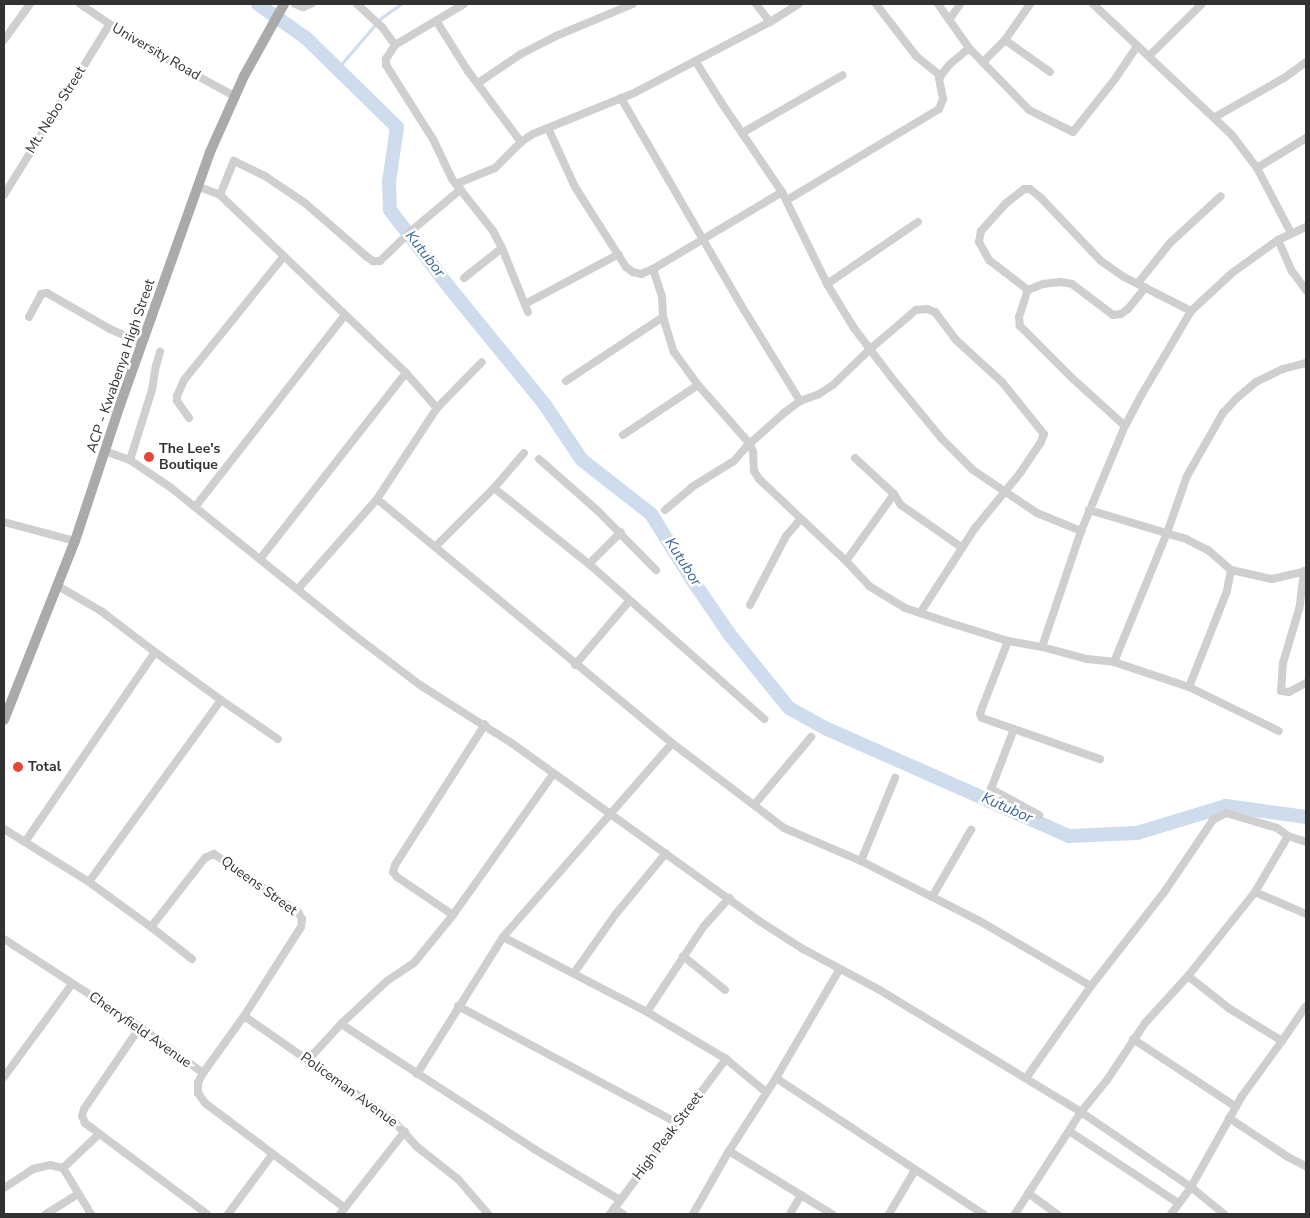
<!DOCTYPE html>
<html>
<head>
<meta charset="utf-8">
<style>
	body { margin:0 }
	#map { position:relative; width:1310px; height:1218px; overflow:hidden; background:#fff; font-family:"Nunito Sans",sans-serif }
	div>[style] { position:absolute }
	[style*='--x'] { left:calc(var(--x)*1px); top:calc(var(--y)*1px); width:calc(var(--w)*1px); rotate:calc(var(--a)*1deg) }
	.stream>* { height:2.5px; margin:-1.25px; padding:0 1.25px; transform-origin:1.25px; border-radius:1.25px; background:#cedcee }
	.river>* { height:14px; margin:-7px; padding:0 7px; transform-origin:7px; border-radius:7px; background:#cedcee }
	.minor>* { height:8px; margin:-4px; padding:0 4px; transform-origin:4px; border-radius:4px; background:#cfcfcf }
	.major>* { height:10px; margin:-5px; padding:0 5px; transform-origin:5px; border-radius:5px; background:#aaa }
	.dots>* { width:14px; height:14px; translate:-50% -50%; box-sizing:border-box; border:2px solid #fff; border-radius:50% }
	span { translate:-50% -50%; white-space:nowrap; text-align:center; line-height:1.15; -webkit-text-stroke:5px #fff; paint-order:stroke }
	.street-label { font-size:14px; color:#323232 }
	.poi-label { font-size:14px; color:#323232; font-weight:700 }
	.left { translate:0 -50%; text-align:left }
	.water-label { font-size:15px; color:#3e6697; font-style:italic }
	.frame { position:absolute; inset:0; border:5px solid #323232; pointer-events:none }
</style>
</head>
<body>
<div id="map">
	<div class="stream">
		<div style="--x:337;--y:69;--w:67;--a:-49.2"></div>
		<div style="--x:381;--y:18;--w:24;--a:-35"></div>
	</div>
	<div class="river">
		<div style="--x:258;--y:4;--w:59;--a:35.3"></div>
		<div style="--x:306;--y:38;--w:127;--a:44.4"></div>
		<div style="--x:397;--y:127;--w:56;--a:98.3"></div>
		<div style="--x:389;--y:182;--w:28;--a:88"></div>
		<div style="--x:390;--y:210;--w:103;--a:52.5"></div>
		<div style="--x:453;--y:292;--w:146;--a:50.8"></div>
		<div style="--x:545;--y:405;--w:66;--a:56.1"></div>
		<div style="--x:582;--y:460;--w:88;--a:38"></div>
		<div style="--x:651;--y:514;--w:75;--a:58"></div>
		<div style="--x:691;--y:578;--w:69;--a:55.6"></div>
		<div style="--x:730;--y:635;--w:94;--a:51.1"></div>
		<div style="--x:789;--y:708;--w:41;--a:29.1"></div>
		<div style="--x:825;--y:728;--w:267;--a:23.9"></div>
		<div style="--x:1069;--y:836;--w:68;--a:-2.5"></div>
		<div style="--x:1137;--y:833;--w:93;--a:-16.9"></div>
		<div style="--x:1226;--y:806;--w:81;--a:7.8"></div>
	</div>
	<div class="minor">
		<div style="--x:80;--y:4;--w:71;--a:34.1"></div>
		<div style="--x:139;--y:44;--w:108;--a:28.7"></div>
		<div style="--x:295;--y:4;--w:9;--a:21"></div>
		<div style="--x:303;--y:7;--w:9;--a:-21"></div>
		<div style="--x:357;--y:4;--w:34;--a:43"></div>
		<div style="--x:382;--y:27;--w:22;--a:54"></div>
		<div style="--x:464;--y:4;--w:80;--a:149.3"></div>
		<div style="--x:395;--y:45;--w:17;--a:123"></div>
		<div style="--x:386;--y:59;--w:6;--a:90"></div>
		<div style="--x:386;--y:65;--w:88;--a:57.6"></div>
		<div style="--x:433;--y:139;--w:44;--a:64.6"></div>
		<div style="--x:452;--y:179;--w:66;--a:51.7"></div>
		<div style="--x:493;--y:231;--w:19;--a:62"></div>
		<div style="--x:502;--y:248;--w:69;--a:67.9"></div>
		<div style="--x:756;--y:4;--w:23;--a:52"></div>
		<div style="--x:876;--y:4;--w:66;--a:52.4"></div>
		<div style="--x:916;--y:56;--w:32;--a:39"></div>
		<div style="--x:938;--y:4;--w:54;--a:54.8"></div>
		<div style="--x:969;--y:48;--w:86;--a:45.9"></div>
		<div style="--x:1029;--y:110;--w:49;--a:26.6"></div>
		<div style="--x:1073;--y:132;--w:68;--a:-51.6"></div>
		<div style="--x:1115;--y:79;--w:40;--a:-56"></div>
		<div style="--x:1093;--y:4;--w:191;--a:43.3"></div>
		<div style="--x:1232;--y:135;--w:41;--a:52.9"></div>
		<div style="--x:1257;--y:168;--w:73;--a:62.4"></div>
		<div style="--x:949;--y:20;--w:19;--a:-55"></div>
		<div style="--x:437;--y:22;--w:58;--a:57.7"></div>
		<div style="--x:468;--y:71;--w:89;--a:53.3"></div>
		<div style="--x:4;--y:40;--w:44;--a:-54.2"></div>
		<div style="--x:1005;--y:40;--w:55;--a:35.4"></div>
		<div style="--x:1149;--y:56;--w:74;--a:-44.5"></div>
		<div style="--x:696;--y:62;--w:47;--a:58"></div>
		<div style="--x:721;--y:102;--w:109;--a:55.9"></div>
		<div style="--x:782;--y:192;--w:102;--a:63.9"></div>
		<div style="--x:827;--y:284;--w:52;--a:58.5"></div>
		<div style="--x:854;--y:328;--w:61;--a:52.9"></div>
		<div style="--x:891;--y:377;--w:80;--a:50.6"></div>
		<div style="--x:942;--y:439;--w:44;--a:45"></div>
		<div style="--x:973;--y:470;--w:77;--a:33.9"></div>
		<div style="--x:1037;--y:513;--w:48;--a:22.2"></div>
		<div style="--x:983;--y:62;--w:31;--a:-45"></div>
		<div style="--x:1005;--y:40;--w:44;--a:-55.2"></div>
		<div style="--x:478;--y:83;--w:52;--a:-34"></div>
		<div style="--x:521;--y:54;--w:39;--a:-27"></div>
		<div style="--x:556;--y:36;--w:83;--a:-22.6"></div>
		<div style="--x:621;--y:98;--w:239;--a:59.9"></div>
		<div style="--x:741;--y:305;--w:113;--a:58.4"></div>
		<div style="--x:1215;--y:117;--w:79;--a:-29.5"></div>
		<div style="--x:1284;--y:78;--w:27;--a:-36"></div>
		<div style="--x:548;--y:128;--w:65;--a:65.4"></div>
		<div style="--x:575;--y:187;--w:95;--a:57.5"></div>
		<div style="--x:626;--y:267;--w:9;--a:36"></div>
		<div style="--x:633;--y:272;--w:8;--a:14"></div>
		<div style="--x:641;--y:274;--w:13;--a:-23"></div>
		<div style="--x:653;--y:269;--w:150;--a:-30.8"></div>
		<div style="--x:742;--y:133;--w:116;--a:-29.9"></div>
		<div style="--x:1257;--y:168;--w:57;--a:-31.5"></div>
		<div style="--x:456;--y:184;--w:42;--a:-22.3"></div>
		<div style="--x:495;--y:168;--w:37;--a:-45"></div>
		<div style="--x:521;--y:142;--w:14;--a:-34"></div>
		<div style="--x:533;--y:134;--w:109;--a:-22.1"></div>
		<div style="--x:634;--y:93;--w:153;--a:-27.6"></div>
		<div style="--x:770;--y:22;--w:34;--a:-32"></div>
		<div style="--x:197;--y:186;--w:25;--a:21"></div>
		<div style="--x:220;--y:195;--w:257;--a:43.7"></div>
		<div style="--x:406;--y:373;--w:47;--a:48.5"></div>
		<div style="--x:4;--y:195;--w:200;--a:-58.3"></div>
		<div style="--x:220;--y:195;--w:37;--a:-68"></div>
		<div style="--x:234;--y:161;--w:34;--a:26"></div>
		<div style="--x:265;--y:176;--w:48;--a:34"></div>
		<div style="--x:305;--y:203;--w:81;--a:41"></div>
		<div style="--x:366;--y:256;--w:9;--a:36"></div>
		<div style="--x:373;--y:261;--w:7;--a:0"></div>
		<div style="--x:380;--y:261;--w:43;--a:-44.1"></div>
		<div style="--x:411;--y:231;--w:65;--a:-40"></div>
		<div style="--x:787;--y:200;--w:177;--a:-30.9"></div>
		<div style="--x:939;--y:109;--w:11;--a:-68"></div>
		<div style="--x:943;--y:99;--w:21;--a:-101"></div>
		<div style="--x:939;--y:78;--w:16;--a:-52"></div>
		<div style="--x:949;--y:65;--w:26;--a:-40"></div>
		<div style="--x:1278;--y:240;--w:34;--a:66"></div>
		<div style="--x:1292;--y:271;--w:24;--a:54"></div>
		<div style="--x:653;--y:269;--w:29;--a:72"></div>
		<div style="--x:662;--y:297;--w:20;--a:87"></div>
		<div style="--x:663;--y:317;--w:37;--a:73"></div>
		<div style="--x:674;--y:352;--w:41;--a:54"></div>
		<div style="--x:698;--y:385;--w:79;--a:48.6"></div>
		<div style="--x:750;--y:444;--w:9;--a:69"></div>
		<div style="--x:753;--y:452;--w:19;--a:87"></div>
		<div style="--x:754;--y:471;--w:9;--a:58"></div>
		<div style="--x:759;--y:479;--w:120;--a:43.3"></div>
		<div style="--x:846;--y:561;--w:34;--a:47"></div>
		<div style="--x:869;--y:586;--w:42;--a:31.4"></div>
		<div style="--x:905;--y:608;--w:44;--a:18.4"></div>
		<div style="--x:947;--y:622;--w:64;--a:17.3"></div>
		<div style="--x:1008;--y:641;--w:35;--a:10"></div>
		<div style="--x:1042;--y:647;--w:47;--a:14.9"></div>
		<div style="--x:1087;--y:659;--w:27;--a:6"></div>
		<div style="--x:1114;--y:662;--w:79;--a:18.4"></div>
		<div style="--x:1189;--y:687;--w:100;--a:26.1"></div>
		<div style="--x:464;--y:278;--w:48;--a:-38.3"></div>
		<div style="--x:1138;--y:283;--w:51;--a:-51.3"></div>
		<div style="--x:1170;--y:243;--w:69;--a:-42.7"></div>
		<div style="--x:827;--y:284;--w:110;--a:-34.3"></div>
		<div style="--x:1028;--y:290;--w:49;--a:-142.4"></div>
		<div style="--x:989;--y:260;--w:21;--a:-119"></div>
		<div style="--x:979;--y:242;--w:11;--a:-80"></div>
		<div style="--x:981;--y:231;--w:36;--a:-48"></div>
		<div style="--x:1005;--y:204;--w:24;--a:-38"></div>
		<div style="--x:1024;--y:189;--w:6;--a:0"></div>
		<div style="--x:1030;--y:189;--w:14;--a:39"></div>
		<div style="--x:1041;--y:198;--w:87;--a:46.4"></div>
		<div style="--x:1101;--y:261;--w:28;--a:35"></div>
		<div style="--x:1124;--y:277;--w:75;--a:26.9"></div>
		<div style="--x:525;--y:304;--w:106;--a:-28"></div>
		<div style="--x:29;--y:317;--w:26;--a:-62"></div>
		<div style="--x:41;--y:294;--w:6;--a:-9"></div>
		<div style="--x:47;--y:293;--w:73;--a:29.7"></div>
		<div style="--x:110;--y:329;--w:35;--a:24"></div>
		<div style="--x:566;--y:381;--w:116;--a:-33.4"></div>
		<div style="--x:189;--y:418;--w:21;--a:-125"></div>
		<div style="--x:177;--y:401;--w:5;--a:-90"></div>
		<div style="--x:177;--y:396;--w:17;--a:-66"></div>
		<div style="--x:184;--y:380;--w:159;--a:-51.1"></div>
		<div style="--x:1125;--y:426;--w:72;--a:-137.8"></div>
		<div style="--x:1072;--y:378;--w:74;--a:-135"></div>
		<div style="--x:1020;--y:326;--w:9;--a:-96"></div>
		<div style="--x:1019;--y:317;--w:28;--a:-72"></div>
		<div style="--x:1028;--y:290;--w:16;--a:-22"></div>
		<div style="--x:1043;--y:284;--w:17;--a:-7"></div>
		<div style="--x:1060;--y:282;--w:12;--a:9"></div>
		<div style="--x:1072;--y:284;--w:51;--a:37.1"></div>
		<div style="--x:1113;--y:315;--w:8;--a:-7"></div>
		<div style="--x:1121;--y:314;--w:9;--a:-36"></div>
		<div style="--x:1128;--y:309;--w:28;--a:-51"></div>
		<div style="--x:623;--y:435;--w:90;--a:-33.7"></div>
		<div style="--x:105;--y:451;--w:27;--a:20"></div>
		<div style="--x:130;--y:460;--w:48;--a:34"></div>
		<div style="--x:170;--y:487;--w:236;--a:38.8"></div>
		<div style="--x:354;--y:635;--w:83;--a:37.1"></div>
		<div style="--x:420;--y:685;--w:110;--a:32.4"></div>
		<div style="--x:513;--y:744;--w:305;--a:35.7"></div>
		<div style="--x:761;--y:922;--w:50;--a:32.7"></div>
		<div style="--x:803;--y:949;--w:85;--a:28.1"></div>
		<div style="--x:878;--y:989;--w:237;--a:31.2"></div>
		<div style="--x:1081;--y:1112;--w:133;--a:34.3"></div>
		<div style="--x:1191;--y:1187;--w:43;--a:39.3"></div>
		<div style="--x:855;--y:458;--w:53;--a:42.7"></div>
		<div style="--x:894;--y:494;--w:13;--a:58"></div>
		<div style="--x:901;--y:505;--w:73;--a:35"></div>
		<div style="--x:539;--y:459;--w:79;--a:41.4"></div>
		<div style="--x:598;--y:511;--w:83;--a:45.5"></div>
		<div style="--x:130;--y:460;--w:73;--a:-72.6"></div>
		<div style="--x:152;--y:390;--w:24;--a:-81"></div>
		<div style="--x:156;--y:366;--w:15;--a:-74"></div>
		<div style="--x:494;--y:488;--w:122;--a:38.7"></div>
		<div style="--x:589;--y:564;--w:234;--a:41.5"></div>
		<div style="--x:377;--y:499;--w:383;--a:39.6"></div>
		<div style="--x:672;--y:743;--w:141;--a:37.2"></div>
		<div style="--x:784;--y:828;--w:84;--a:23.2"></div>
		<div style="--x:861;--y:861;--w:131;--a:26.8"></div>
		<div style="--x:978;--y:920;--w:131;--a:30.3"></div>
		<div style="--x:195;--y:507;--w:242;--a:-52"></div>
		<div style="--x:665;--y:510;--w:35;--a:-40"></div>
		<div style="--x:692;--y:487;--w:49;--a:-31.8"></div>
		<div style="--x:734;--y:461;--w:20;--a:-49"></div>
		<div style="--x:747;--y:446;--w:50;--a:-41.7"></div>
		<div style="--x:784;--y:413;--w:20;--a:-37"></div>
		<div style="--x:800;--y:401;--w:20;--a:-20"></div>
		<div style="--x:819;--y:394;--w:17;--a:-33"></div>
		<div style="--x:833;--y:385;--w:50;--a:-44.2"></div>
		<div style="--x:869;--y:350;--w:62;--a:-40.4"></div>
		<div style="--x:916;--y:310;--w:11;--a:-5"></div>
		<div style="--x:927;--y:309;--w:9;--a:21"></div>
		<div style="--x:935;--y:312;--w:34;--a:53"></div>
		<div style="--x:955;--y:339;--w:64;--a:42.5"></div>
		<div style="--x:1002;--y:382;--w:67;--a:51.1"></div>
		<div style="--x:1044;--y:434;--w:9;--a:111"></div>
		<div style="--x:1041;--y:442;--w:36;--a:124"></div>
		<div style="--x:1021;--y:472;--w:72;--a:129.4"></div>
		<div style="--x:975;--y:528;--w:101;--a:122.9"></div>
		<div style="--x:1089;--y:510;--w:101;--a:16.6"></div>
		<div style="--x:1186;--y:539;--w:25;--a:27"></div>
		<div style="--x:1208;--y:550;--w:30;--a:41"></div>
		<div style="--x:1231;--y:570;--w:21;--a:101"></div>
		<div style="--x:1227;--y:591;--w:103;--a:111.6"></div>
		<div style="--x:4;--y:522;--w:73;--a:15"></div>
		<div style="--x:436;--y:546;--w:82;--a:-45"></div>
		<div style="--x:494;--y:488;--w:46;--a:-49.4"></div>
		<div style="--x:260;--y:559;--w:236;--a:-51.9"></div>
		<div style="--x:846;--y:561;--w:82;--a:-54.4"></div>
		<div style="--x:589;--y:564;--w:45;--a:-45"></div>
		<div style="--x:1231;--y:570;--w:42;--a:12.4"></div>
		<div style="--x:1272;--y:579;--w:35;--a:-13"></div>
		<div style="--x:1304;--y:571;--w:38;--a:97"></div>
		<div style="--x:1299;--y:609;--w:56;--a:106.5"></div>
		<div style="--x:1283;--y:663;--w:28;--a:94"></div>
		<div style="--x:1281;--y:691;--w:8;--a:7"></div>
		<div style="--x:1289;--y:692;--w:19;--a:-28"></div>
		<div style="--x:58;--y:586;--w:50;--a:30.2"></div>
		<div style="--x:101;--y:611;--w:68;--a:37.2"></div>
		<div style="--x:298;--y:589;--w:120;--a:-48.7"></div>
		<div style="--x:377;--y:499;--w:109;--a:-56.6"></div>
		<div style="--x:437;--y:408;--w:64;--a:-45.6"></div>
		<div style="--x:750;--y:605;--w:78;--a:-62.4"></div>
		<div style="--x:786;--y:536;--w:21;--a:-49"></div>
		<div style="--x:1008;--y:641;--w:72;--a:111.2"></div>
		<div style="--x:982;--y:708;--w:6;--a:108"></div>
		<div style="--x:980;--y:714;--w:4;--a:63"></div>
		<div style="--x:982;--y:718;--w:125;--a:19.2"></div>
		<div style="--x:1042;--y:647;--w:122;--a:-71.4"></div>
		<div style="--x:1081;--y:531;--w:114;--a:-67.3"></div>
		<div style="--x:1125;--y:426;--w:36;--a:-62"></div>
		<div style="--x:1142;--y:394;--w:96;--a:-59.4"></div>
		<div style="--x:1191;--y:311;--w:56;--a:-42.8"></div>
		<div style="--x:1232;--y:273;--w:57;--a:-35.7"></div>
		<div style="--x:1278;--y:240;--w:31;--a:-25"></div>
		<div style="--x:1114;--y:662;--w:139;--a:-67.7"></div>
		<div style="--x:1167;--y:533;--w:60;--a:-70.7"></div>
		<div style="--x:1187;--y:476;--w:73;--a:-60.3"></div>
		<div style="--x:1223;--y:413;--w:21;--a:-47"></div>
		<div style="--x:1237;--y:398;--w:25;--a:-40"></div>
		<div style="--x:1256;--y:382;--w:30;--a:-26"></div>
		<div style="--x:1283;--y:369;--w:24;--a:-15"></div>
		<div style="--x:575;--y:665;--w:84;--a:-49.8"></div>
		<div style="--x:221;--y:700;--w:69;--a:34.4"></div>
		<div style="--x:1014;--y:729;--w:64;--a:111"></div>
		<div style="--x:991;--y:789;--w:55;--a:28.4"></div>
		<div style="--x:754;--y:805;--w:89;--a:-50"></div>
		<div style="--x:4;--y:829;--w:100;--a:31.9"></div>
		<div style="--x:89;--y:882;--w:77;--a:36"></div>
		<div style="--x:151;--y:927;--w:88;--a:-52"></div>
		<div style="--x:205;--y:858;--w:10;--a:-24"></div>
		<div style="--x:214;--y:854;--w:102;--a:34.6"></div>
		<div style="--x:298;--y:912;--w:8;--a:60"></div>
		<div style="--x:302;--y:919;--w:8;--a:97"></div>
		<div style="--x:301;--y:927;--w:106;--a:122.6"></div>
		<div style="--x:244;--y:1016;--w:70;--a:125.7"></div>
		<div style="--x:1288;--y:836;--w:19;--a:18"></div>
		<div style="--x:25;--y:842;--w:230;--a:-55.6"></div>
		<div style="--x:155;--y:652;--w:82;--a:36"></div>
		<div style="--x:221;--y:700;--w:225;--a:126"></div>
		<div style="--x:861;--y:861;--w:90;--a:-67.7"></div>
		<div style="--x:1255;--y:892;--w:56;--a:23.3"></div>
		<div style="--x:932;--y:897;--w:78;--a:-59.8"></div>
		<div style="--x:453;--y:915;--w:68;--a:-145.8"></div>
		<div style="--x:397;--y:877;--w:6;--a:-129"></div>
		<div style="--x:393;--y:872;--w:7;--a:-74"></div>
		<div style="--x:395;--y:865;--w:167;--a:-57.4"></div>
		<div style="--x:151;--y:927;--w:52;--a:38"></div>
		<div style="--x:503;--y:937;--w:162;--a:27.5"></div>
		<div style="--x:647;--y:1012;--w:92;--a:30.7"></div>
		<div style="--x:726;--y:1059;--w:52;--a:39.5"></div>
		<div style="--x:4;--y:939;--w:162;--a:32.9"></div>
		<div style="--x:140;--y:1027;--w:78;--a:36.1"></div>
		<div style="--x:203;--y:1073;--w:11;--a:117"></div>
		<div style="--x:198;--y:1083;--w:10;--a:90"></div>
		<div style="--x:198;--y:1093;--w:12;--a:55"></div>
		<div style="--x:205;--y:1103;--w:175;--a:36.9"></div>
		<div style="--x:683;--y:956;--w:54;--a:39"></div>
		<div style="--x:574;--y:973;--w:71;--a:-54.7"></div>
		<div style="--x:615;--y:915;--w:80;--a:-50.6"></div>
		<div style="--x:1188;--y:976;--w:53;--a:38.2"></div>
		<div style="--x:1230;--y:1009;--w:61;--a:31.6"></div>
		<div style="--x:1282;--y:1041;--w:42;--a:-55.6"></div>
		<div style="--x:458;--y:1006;--w:248;--a:28.1"></div>
		<div style="--x:647;--y:1012;--w:103;--a:-56.5"></div>
		<div style="--x:704;--y:926;--w:38;--a:-48"></div>
		<div style="--x:244;--y:1016;--w:179;--a:34.8"></div>
		<div style="--x:391;--y:1118;--w:38;--a:48"></div>
		<div style="--x:416;--y:1146;--w:53;--a:38.2"></div>
		<div style="--x:458;--y:1179;--w:46;--a:49.4"></div>
		<div style="--x:341;--y:1024;--w:230;--a:32.9"></div>
		<div style="--x:534;--y:1149;--w:100;--a:30.7"></div>
		<div style="--x:140;--y:1027;--w:99;--a:124.3"></div>
		<div style="--x:84;--y:1109;--w:7;--a:106"></div>
		<div style="--x:82;--y:1116;--w:8;--a:67"></div>
		<div style="--x:85;--y:1123;--w:152;--a:36.7"></div>
		<div style="--x:1133;--y:1039;--w:123;--a:33.4"></div>
		<div style="--x:308;--y:1060;--w:49;--a:-47.5"></div>
		<div style="--x:341;--y:1024;--w:63;--a:-43.1"></div>
		<div style="--x:387;--y:981;--w:32;--a:-34"></div>
		<div style="--x:414;--y:963;--w:62;--a:-50.9"></div>
		<div style="--x:453;--y:915;--w:174;--a:-54.6"></div>
		<div style="--x:417;--y:1074;--w:162;--a:-57.9"></div>
		<div style="--x:503;--y:937;--w:257;--a:-48.9"></div>
		<div style="--x:4;--y:1077;--w:115;--a:-53.8"></div>
		<div style="--x:776;--y:1078;--w:248;--a:33.3"></div>
		<div style="--x:1229;--y:1118;--w:71;--a:33.5"></div>
		<div style="--x:1288;--y:1157;--w:20;--a:27"></div>
		<div style="--x:1069;--y:1131;--w:131;--a:33.4"></div>
		<div style="--x:729;--y:1151;--w:121;--a:31.5"></div>
		<div style="--x:4;--y:1188;--w:35;--a:-33"></div>
		<div style="--x:33;--y:1169;--w:17;--a:-13"></div>
		<div style="--x:50;--y:1165;--w:13;--a:13"></div>
		<div style="--x:1028;--y:1193;--w:36;--a:36"></div>
		<div style="--x:614;--y:1208;--w:11;--a:34"></div>
		<div style="--x:46;--y:1214;--w:38;--a:-32"></div>
		<div style="--x:91;--y:1214;--w:54;--a:-121.3"></div>
		<div style="--x:63;--y:1168;--w:48;--a:-43.3"></div>
		<div style="--x:228;--y:1214;--w:74;--a:-53.3"></div>
		<div style="--x:340;--y:1214;--w:105;--a:-51.9"></div>
		<div style="--x:610;--y:1214;--w:194;--a:-53.2"></div>
		<div style="--x:693;--y:1214;--w:73;--a:-60.3"></div>
		<div style="--x:729;--y:1151;--w:87;--a:-57.2"></div>
		<div style="--x:776;--y:1078;--w:125;--a:-59.7"></div>
		<div style="--x:790;--y:1214;--w:22;--a:-60"></div>
		<div style="--x:889;--y:1214;--w:51;--a:-59.4"></div>
		<div style="--x:1015;--y:1214;--w:121;--a:-57.1"></div>
		<div style="--x:1081;--y:1112;--w:41;--a:-50.9"></div>
		<div style="--x:1107;--y:1080;--w:69;--a:-56.3"></div>
		<div style="--x:1145;--y:1023;--w:64;--a:-47.5"></div>
		<div style="--x:1188;--y:976;--w:107;--a:-51.4"></div>
		<div style="--x:1255;--y:892;--w:65;--a:-59.5"></div>
		<div style="--x:1288;--y:836;--w:14;--a:-144"></div>
		<div style="--x:1277;--y:828;--w:53;--a:-163.6"></div>
		<div style="--x:1226;--y:813;--w:15;--a:152"></div>
		<div style="--x:1213;--y:820;--w:86;--a:124.1"></div>
		<div style="--x:1165;--y:891;--w:120;--a:127.9"></div>
		<div style="--x:1091;--y:986;--w:113;--a:125.2"></div>
		<div style="--x:1171;--y:1214;--w:34;--a:-53"></div>
		<div style="--x:1191;--y:1187;--w:104;--a:-60.7"></div>
		<div style="--x:1242;--y:1096;--w:68;--a:-54"></div>
	</div>
	<div class="major">
		<div style="--x:4;--y:720;--w:193;--a:-68.4"></div>
		<div style="--x:75;--y:541;--w:143;--a:-71.7"></div>
		<div style="--x:120;--y:405;--w:269;--a:-70.4"></div>
		<div style="--x:210;--y:152;--w:83;--a:-65.9"></div>
		<div style="--x:244;--y:76;--w:82;--a:-60.9"></div>
	</div>
	<div class="dots">
		<div style="left:149px;top:457px;background:#e64637"></div>
		<div style="left:18px;top:767px;background:#e64637"></div>
	</div>
	<div class="street-label">
		<span style="left:156px;top:52px;rotate:30deg">University Road</span>
		<span style="left:56px;top:110px;rotate:-58deg">Mt. Nebo Street</span>
		<span style="left:121px;top:366px;rotate:-71deg">ACP - Kwabenya High Street</span>
		<span style="left:259px;top:886px;rotate:36deg">Queens Street</span>
		<span style="left:140px;top:1030px;rotate:35deg">Cherryfield Avenue</span>
		<span style="left:349px;top:1090px;rotate:36deg">Policeman Avenue</span>
		<span style="left:668px;top:1136px;rotate:-53deg">High Peak Street</span>
	</div>
	<div class="poi-label">
		<span class="left" style="left:159px;top:457px">The Lee's<br>Boutique</span>
		<span class="left" style="left:28px;top:767px">Total</span>
	</div>
	<div class="water-label">
		<span style="left:425px;top:254px;rotate:52deg">Kutubor</span>
		<span style="left:683px;top:562px;rotate:57deg">Kutubor</span>
		<span style="left:1007px;top:808px;rotate:24deg">Kutubor</span>
	</div>
	<div class="frame"></div>
</div>
</body>
</html>
